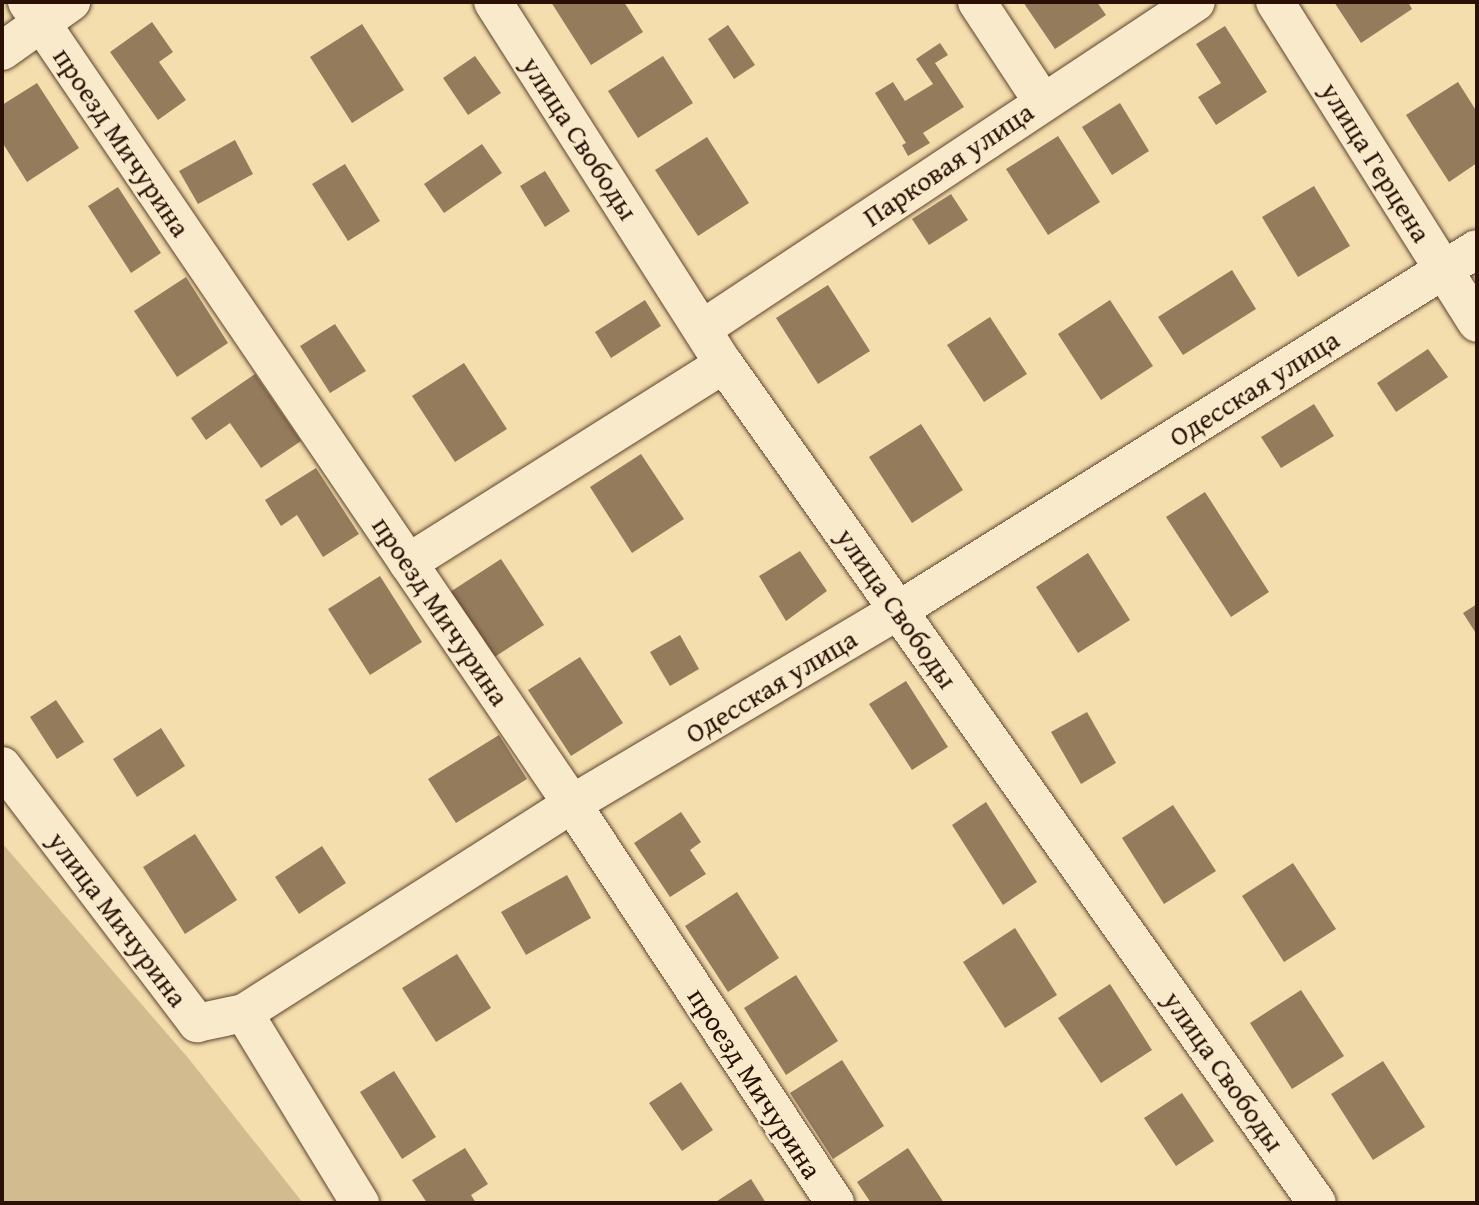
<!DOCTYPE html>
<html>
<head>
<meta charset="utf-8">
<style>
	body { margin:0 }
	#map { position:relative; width:1479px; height:1205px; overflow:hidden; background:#f5dead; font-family:"Gentium Book Plus",serif }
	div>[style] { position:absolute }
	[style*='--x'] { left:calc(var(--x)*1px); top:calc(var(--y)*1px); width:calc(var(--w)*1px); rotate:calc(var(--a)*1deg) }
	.green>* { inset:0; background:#d3bb90 }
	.building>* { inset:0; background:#947b5c }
	.roads { filter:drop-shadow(0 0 2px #5e442f) drop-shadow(0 0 2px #5e442f) }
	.minor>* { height:38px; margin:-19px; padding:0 19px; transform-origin:19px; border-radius:19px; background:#f8eaca }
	span { translate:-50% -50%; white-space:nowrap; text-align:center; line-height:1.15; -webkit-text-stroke:5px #f8eaca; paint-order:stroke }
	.street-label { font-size:28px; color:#2b1005 }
	.frame { position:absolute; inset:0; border:4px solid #2b1005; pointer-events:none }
</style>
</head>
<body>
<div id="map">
	<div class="green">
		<div style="clip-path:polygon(2px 843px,189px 1059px,303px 1203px,2px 1203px)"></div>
	</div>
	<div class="building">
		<div style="clip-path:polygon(551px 2px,624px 2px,643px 32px,591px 65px)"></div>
		<div style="clip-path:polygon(1023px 2px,1097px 2px,1106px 15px,1055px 49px)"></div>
		<div style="clip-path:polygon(1334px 2px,1408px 2px,1412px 9px,1361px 43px)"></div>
		<div style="clip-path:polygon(152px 22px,173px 52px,159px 62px,186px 100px,158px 120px,110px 52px)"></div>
		<div style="clip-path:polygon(362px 24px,404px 90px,352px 123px,310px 57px)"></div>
		<div style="clip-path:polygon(728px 25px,755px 65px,734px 79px,708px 39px)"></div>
		<div style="clip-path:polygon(1225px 26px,1267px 92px,1216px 125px,1198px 97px,1221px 83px,1196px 44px)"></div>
		<div style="clip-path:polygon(940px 43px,948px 55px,935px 63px,964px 107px,923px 133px,930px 143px,908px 156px,902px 145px,906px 143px,875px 93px,893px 82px,905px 101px,933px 84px,916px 59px)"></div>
		<div style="clip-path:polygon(475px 56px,501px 93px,468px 115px,443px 78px)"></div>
		<div style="clip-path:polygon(663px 56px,693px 103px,638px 138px,608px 91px)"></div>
		<div style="clip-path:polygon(1458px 82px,1477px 112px,1477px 163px,1449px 182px,1406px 115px)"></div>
		<div style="clip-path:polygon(37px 83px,79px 148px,27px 182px,2px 142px,2px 105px)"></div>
		<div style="clip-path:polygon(1120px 103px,1149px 151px,1112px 175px,1082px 127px)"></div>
		<div style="clip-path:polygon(1058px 136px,1100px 202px,1048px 235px,1006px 169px)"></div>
		<div style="clip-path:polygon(707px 137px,749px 203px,698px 236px,655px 170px)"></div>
		<div style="clip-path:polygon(235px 140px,253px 174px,198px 204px,179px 171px)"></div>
		<div style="clip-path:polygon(482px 144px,502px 173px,444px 213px,424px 184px)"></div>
		<div style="clip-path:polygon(345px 164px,380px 221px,348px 241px,312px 184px)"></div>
		<div style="clip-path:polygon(545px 171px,570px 211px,545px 227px,520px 186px)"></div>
		<div style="clip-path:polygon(1314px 186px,1350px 246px,1298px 277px,1262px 217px)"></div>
		<div style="clip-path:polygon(118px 187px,161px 253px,131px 273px,88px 206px)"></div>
		<div style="clip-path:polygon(951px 194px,968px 220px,929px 245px,912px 219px)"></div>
		<div style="clip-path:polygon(1232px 270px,1256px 309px,1183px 355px,1158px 317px)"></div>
		<div style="clip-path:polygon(186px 277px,228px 343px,177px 377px,134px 311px)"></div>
		<div style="clip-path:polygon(828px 285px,870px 351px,818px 384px,776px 318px)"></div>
		<div style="clip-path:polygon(645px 300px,661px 326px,611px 358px,595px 332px)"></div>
		<div style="clip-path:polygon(1110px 300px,1153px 366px,1101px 400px,1058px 334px)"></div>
		<div style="clip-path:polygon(990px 317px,1027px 374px,984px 402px,947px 345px)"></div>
		<div style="clip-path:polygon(335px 324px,366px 371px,330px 393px,300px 346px)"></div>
		<div style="clip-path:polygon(1428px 349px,1448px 377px,1396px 412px,1377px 383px)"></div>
		<div style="clip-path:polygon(464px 363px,507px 429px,455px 462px,412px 396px)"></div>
		<div style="clip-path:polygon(255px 374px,301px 441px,261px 468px,230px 423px,206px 440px,191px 418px)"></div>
		<div style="clip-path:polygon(1314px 404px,1334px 436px,1281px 468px,1261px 437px)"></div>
		<div style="clip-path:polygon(921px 424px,963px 490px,912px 523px,869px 457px)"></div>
		<div style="clip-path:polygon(641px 454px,684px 519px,632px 553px,590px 487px)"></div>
		<div style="clip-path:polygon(316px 468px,359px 534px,323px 557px,297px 515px,281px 526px,265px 500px)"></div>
		<div style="clip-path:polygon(1205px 492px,1269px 592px,1231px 617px,1166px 517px)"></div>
		<div style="clip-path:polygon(800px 551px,827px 591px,786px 621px,759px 576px)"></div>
		<div style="clip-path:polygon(1088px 553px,1130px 620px,1078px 653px,1036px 587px)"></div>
		<div style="clip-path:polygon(501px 559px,544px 625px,493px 658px,450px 592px)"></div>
		<div style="clip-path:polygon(380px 576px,422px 642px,370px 675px,328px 609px)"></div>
		<div style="clip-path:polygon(1477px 604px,1477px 635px,1463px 613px)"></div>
		<div style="clip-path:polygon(680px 635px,699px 669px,670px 686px,650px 652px)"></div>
		<div style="clip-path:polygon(580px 657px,623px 723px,571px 756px,528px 690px)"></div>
		<div style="clip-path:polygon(906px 681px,948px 747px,912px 770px,869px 704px)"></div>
		<div style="clip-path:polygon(56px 700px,84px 742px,57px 759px,30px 717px)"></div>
		<div style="clip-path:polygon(1087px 712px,1116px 763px,1081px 784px,1051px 732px)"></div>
		<div style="clip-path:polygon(161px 728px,185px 766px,137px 797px,113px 759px)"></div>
		<div style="clip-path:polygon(499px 735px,527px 779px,456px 823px,428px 779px)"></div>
		<div style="clip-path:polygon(986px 802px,1037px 882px,1003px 905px,952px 825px)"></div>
		<div style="clip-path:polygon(1173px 805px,1216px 871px,1164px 904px,1122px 838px)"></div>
		<div style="clip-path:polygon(681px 812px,701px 842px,690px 850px,706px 874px,670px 897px,634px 843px)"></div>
		<div style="clip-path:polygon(195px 834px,237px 900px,185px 934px,143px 867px)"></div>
		<div style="clip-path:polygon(322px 846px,346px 883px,299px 914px,275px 877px)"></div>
		<div style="clip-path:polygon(1293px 863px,1336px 929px,1284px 962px,1242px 896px)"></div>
		<div style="clip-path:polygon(567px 875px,591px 918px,526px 955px,501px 912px)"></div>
		<div style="clip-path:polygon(737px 892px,779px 958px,728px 992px,685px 926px)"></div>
		<div style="clip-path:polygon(1015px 928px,1057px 995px,1005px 1028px,963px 962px)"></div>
		<div style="clip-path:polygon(457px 954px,491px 1008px,436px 1042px,402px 988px)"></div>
		<div style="clip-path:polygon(796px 975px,838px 1041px,786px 1075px,744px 1008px)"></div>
		<div style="clip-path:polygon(1110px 984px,1152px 1050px,1101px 1083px,1058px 1018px)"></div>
		<div style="clip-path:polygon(1301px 990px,1344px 1056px,1292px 1089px,1250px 1023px)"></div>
		<div style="clip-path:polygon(842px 1060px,884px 1126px,833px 1159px,790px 1093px)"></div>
		<div style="clip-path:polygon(1383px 1061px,1425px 1127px,1373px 1160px,1331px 1094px)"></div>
		<div style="clip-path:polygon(394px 1071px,436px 1137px,402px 1159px,360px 1092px)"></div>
		<div style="clip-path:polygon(681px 1082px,713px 1130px,682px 1151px,649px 1103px)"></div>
		<div style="clip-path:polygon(1182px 1093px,1214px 1141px,1176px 1166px,1144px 1118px)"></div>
		<div style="clip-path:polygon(465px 1148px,488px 1184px,471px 1195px,476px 1203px,427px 1203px,412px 1180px)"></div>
		<div style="clip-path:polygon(908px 1148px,944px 1203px,871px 1203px,857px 1182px)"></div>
		<div style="clip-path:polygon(751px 1179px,766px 1203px,714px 1203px)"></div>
	</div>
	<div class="roads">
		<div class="minor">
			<div style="--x:27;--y:2;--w:970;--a:55.8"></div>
			<div style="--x:572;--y:804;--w:478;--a:56.6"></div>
			<div style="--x:493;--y:2;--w:429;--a:57.5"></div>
			<div style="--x:724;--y:364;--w:1027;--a:54.75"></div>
			<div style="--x:977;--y:2;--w:118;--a:56.7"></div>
			<div style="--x:1275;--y:2;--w:379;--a:57.8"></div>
			<div style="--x:2;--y:51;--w:85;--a:-35.4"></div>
			<div style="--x:702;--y:329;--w:592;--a:-33.5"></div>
			<div style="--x:408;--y:563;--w:373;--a:-32.2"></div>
			<div style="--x:2;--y:766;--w:323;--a:52.8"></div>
			<div style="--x:197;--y:1023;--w:48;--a:-12"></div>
			<div style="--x:244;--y:1013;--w:389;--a:-32.5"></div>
			<div style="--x:572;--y:804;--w:380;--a:-30.7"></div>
			<div style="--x:899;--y:610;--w:681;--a:-31.99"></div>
			<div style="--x:244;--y:1013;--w:223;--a:58.6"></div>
		</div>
	</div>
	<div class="street-label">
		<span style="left:580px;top:138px;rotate:57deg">улица Свободы</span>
		<span style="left:122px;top:142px;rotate:56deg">проезд Мичурина</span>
		<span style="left:1376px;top:162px;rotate:58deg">улица Герцена</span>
		<span style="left:948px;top:164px;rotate:-34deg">Парковая улица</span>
		<span style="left:1254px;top:388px;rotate:-32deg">Одесская улица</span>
		<span style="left:897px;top:608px;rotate:55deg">улица Свободы</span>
		<span style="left:441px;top:611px;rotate:56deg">проезд Мичурина</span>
		<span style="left:771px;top:686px;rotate:-31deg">Одесская улица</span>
		<span style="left:118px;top:919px;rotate:53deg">улица Мичурина</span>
		<span style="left:1224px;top:1071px;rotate:55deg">улица Свободы</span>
		<span style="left:755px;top:1083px;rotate:57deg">проезд Мичурина</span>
	</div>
	<div class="frame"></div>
</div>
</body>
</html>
